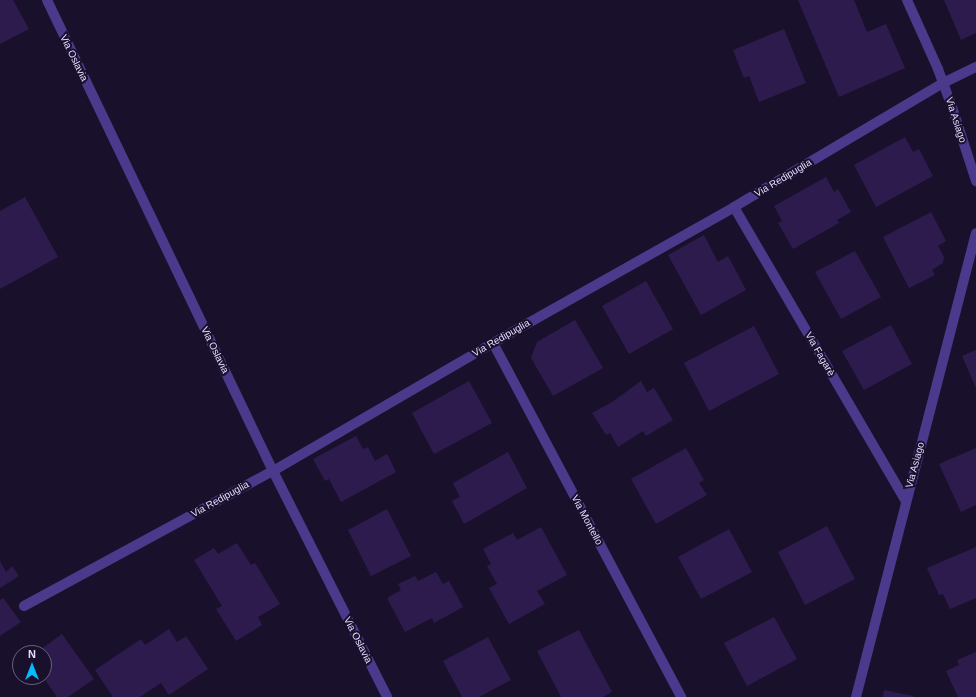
<!DOCTYPE html>
<html>
<head>
<meta charset="utf-8">
<style>
	body { margin:0 }
	#map { position:relative; width:976px; height:697px; overflow:hidden; background:#19102b; font-family:Arial,sans-serif }
	div>[style] { position:absolute }
	[style*='--x'] { left:calc(var(--x)*1px); top:calc(var(--y)*1px); width:calc(var(--w)*1px); rotate:calc(var(--a)*1deg) }
	.building>* { inset:0; background:#2e1b4d }
	.minor>* { height:10px; margin:-5px; padding:0 5px; transform-origin:5px; border-radius:5px; background:#4b398c }
	span { translate:-50% -50%; white-space:nowrap; text-align:center; line-height:1.15; -webkit-text-stroke:4px #19102b; paint-order:stroke }
	.street-label { font-size:10px; color:#e4daff }
	.north { position:absolute; left:12px; top:645px; width:40px; height:40px; box-sizing:border-box; background:#19102b; border:1px solid #6a6180; border-radius:50%; rotate:0deg; font-size:11px; font-weight:700; line-height:16px; text-align:center; color:#e4daff }
	.north::after { content:''; display:block; margin:auto; width:14px; height:18px; background:#06bbff; clip-path:polygon(50% 0,100% 100%,50% 72%,0 100%) }
</style>
</head>
<body>
<div id="map">
	<div class="building">
		<div style="clip-path:polygon(0 0,13px 0,29px 29px,0 44px)"></div>
		<div style="clip-path:polygon(798px 0,854px 0,867px 32px,886px 24px,905px 68px,839px 97px)"></div>
		<div style="clip-path:polygon(944px 0,976px 0,976px 33px,961px 40px)"></div>
		<div style="clip-path:polygon(784px 29px,806px 83px,759px 102px,749px 76px,744px 78px,733px 50px)"></div>
		<div style="clip-path:polygon(905px 137px,913px 152px,919px 149px,933px 176px,876px 207px,854px 165px)"></div>
		<div style="clip-path:polygon(826px 177px,834px 192px,838px 189px,851px 212px,837px 220px,839px 223px,793px 249px,778px 223px,782px 221px,774px 206px)"></div>
		<div style="clip-path:polygon(25px 197px,58px 257px,0 289px,0 211px)"></div>
		<div style="clip-path:polygon(931px 212px,946px 241px,938px 246px,944px 257px,943px 263px,932px 270px,935px 275px,909px 288px,883px 237px)"></div>
		<div style="clip-path:polygon(704px 235px,718px 262px,728px 256px,746px 290px,701px 315px,668px 255px)"></div>
		<div style="clip-path:polygon(855px 251px,881px 297px,841px 319px,815px 272px)"></div>
		<div style="clip-path:polygon(646px 281px,673px 329px,629px 354px,602px 306px)"></div>
		<div style="clip-path:polygon(575px 320px,603px 368px,553px 396px,531px 358px,537px 342px)"></div>
		<div style="clip-path:polygon(891px 325px,912px 364px,864px 390px,842px 351px)"></div>
		<div style="clip-path:polygon(754px 326px,779px 374px,709px 411px,684px 363px)"></div>
		<div style="clip-path:polygon(976px 350px,976px 388px,962px 356px)"></div>
		<div style="clip-path:polygon(469px 381px,492px 423px,434px 454px,412px 413px)"></div>
		<div style="clip-path:polygon(641px 381px,647px 392px,654px 388px,673px 420px,646px 436px,643px 431px,618px 447px,610px 433px,606px 435px,592px 413px,612px 402px)"></div>
		<div style="clip-path:polygon(356px 436px,363px 449px,368px 447px,375px 461px,387px 454px,396px 472px,341px 502px,329px 479px,325px 481px,313px 459px)"></div>
		<div style="clip-path:polygon(686px 448px,704px 480px,699px 483px,707px 495px,656px 524px,631px 479px)"></div>
		<div style="clip-path:polygon(976px 448px,976px 505px,961px 512px,939px 464px)"></div>
		<div style="clip-path:polygon(508px 452px,527px 488px,464px 524px,452px 501px,460px 497px,453px 483px)"></div>
		<div style="clip-path:polygon(387px 509px,411px 556px,371px 576px,348px 530px)"></div>
		<div style="clip-path:polygon(827px 526px,855px 579px,805px 605px,778px 552px)"></div>
		<div style="clip-path:polygon(541px 527px,567px 575px,537px 591px,545px 604px,509px 624px,489px 588px,497px 584px,487px 566px,491px 564px,483px 549px,513px 533px,517px 540px)"></div>
		<div style="clip-path:polygon(729px 529px,752px 572px,701px 599px,678px 557px)"></div>
		<div style="clip-path:polygon(237px 543px,251px 565px,255px 563px,280px 604px,258px 617px,262px 625px,236px 641px,216px 609px,222px 606px,194px 560px,214px 548px,218px 554px)"></div>
		<div style="clip-path:polygon(976px 547px,976px 598px,950px 609px,943px 594px,939px 595px,927px 568px)"></div>
		<div style="clip-path:polygon(0 561px,6px 572px,12px 566px,19px 576px,0 588px)"></div>
		<div style="clip-path:polygon(436px 572px,443px 584px,449px 581px,463px 607px,434px 623px,432px 618px,405px 632px,387px 598px,401px 590px,398px 584px,415px 576px,418px 581px)"></div>
		<div style="clip-path:polygon(3px 598px,21px 622px,0 636px,0 600px)"></div>
		<div style="clip-path:polygon(774px 617px,797px 659px,747px 686px,724px 643px)"></div>
		<div style="clip-path:polygon(169px 629px,177px 642px,186px 636px,208px 669px,169px 695px,161px 683px,140px 697px,113px 697px,95px 670px,141px 639px,145px 645px)"></div>
		<div style="clip-path:polygon(579px 630px,612px 692px,603px 697px,561px 697px,537px 651px)"></div>
		<div style="clip-path:polygon(62px 634px,94px 679px,68px 697px,57px 697px,43px 677px,44px 653px,36px 653px)"></div>
		<div style="clip-path:polygon(488px 637px,511px 680px,479px 697px,462px 697px,443px 661px)"></div>
		<div style="clip-path:polygon(976px 652px,976px 697px,958px 697px,946px 671px,959px 665px,957px 660px)"></div>
		<div style="clip-path:polygon(884px 690px,913px 696px,913px 697px,883px 697px)"></div>
	</div>
	<div class="minor">
		<div style="--x:47;--y:0;--w:522;--a:64.37"></div>
		<div style="--x:273;--y:471;--w:253;--a:63.2"></div>
		<div style="--x:907;--y:0;--w:76;--a:65.8"></div>
		<div style="--x:938;--y:69;--w:40;--a:69.8"></div>
		<div style="--x:952;--y:107;--w:78;--a:72"></div>
		<div style="--x:734;--y:207;--w:341;--a:59.7"></div>
		<div style="--x:493;--y:343;--w:401;--a:62"></div>
		<div style="--x:24;--y:606;--w:283;--a:-28.5"></div>
		<div style="--x:273;--y:471;--w:255;--a:-30.2"></div>
		<div style="--x:493;--y:343;--w:277;--a:-29.4"></div>
		<div style="--x:734;--y:207;--w:243;--a:-30.7"></div>
		<div style="--x:943;--y:83;--w:37;--a:-26"></div>
		<div style="--x:856;--y:697;--w:479;--a:-75.5"></div>
	</div>
	<div class="street-label">
		<span style="left:74px;top:58px;rotate:64deg">Via Oslavia</span>
		<span style="left:956px;top:120px;rotate:72deg">Via Asiago</span>
		<span style="left:783px;top:178px;rotate:-31deg">Via Redipuglia</span>
		<span style="left:501px;top:338px;rotate:-30deg">Via Redipuglia</span>
		<span style="left:215px;top:350px;rotate:64deg">Via Oslavia</span>
		<span style="left:820px;top:354px;rotate:60deg">Via Fagarè</span>
		<span style="left:915px;top:465px;rotate:-75deg">Via Asiago</span>
		<span style="left:220px;top:499px;rotate:-29deg">Via Redipuglia</span>
		<span style="left:587px;top:520px;rotate:62deg">Via Montello</span>
		<span style="left:358px;top:640px;rotate:63deg">Via Oslavia</span>
	</div>
	<div class="north">N</div>
</div>
</body>
</html>
